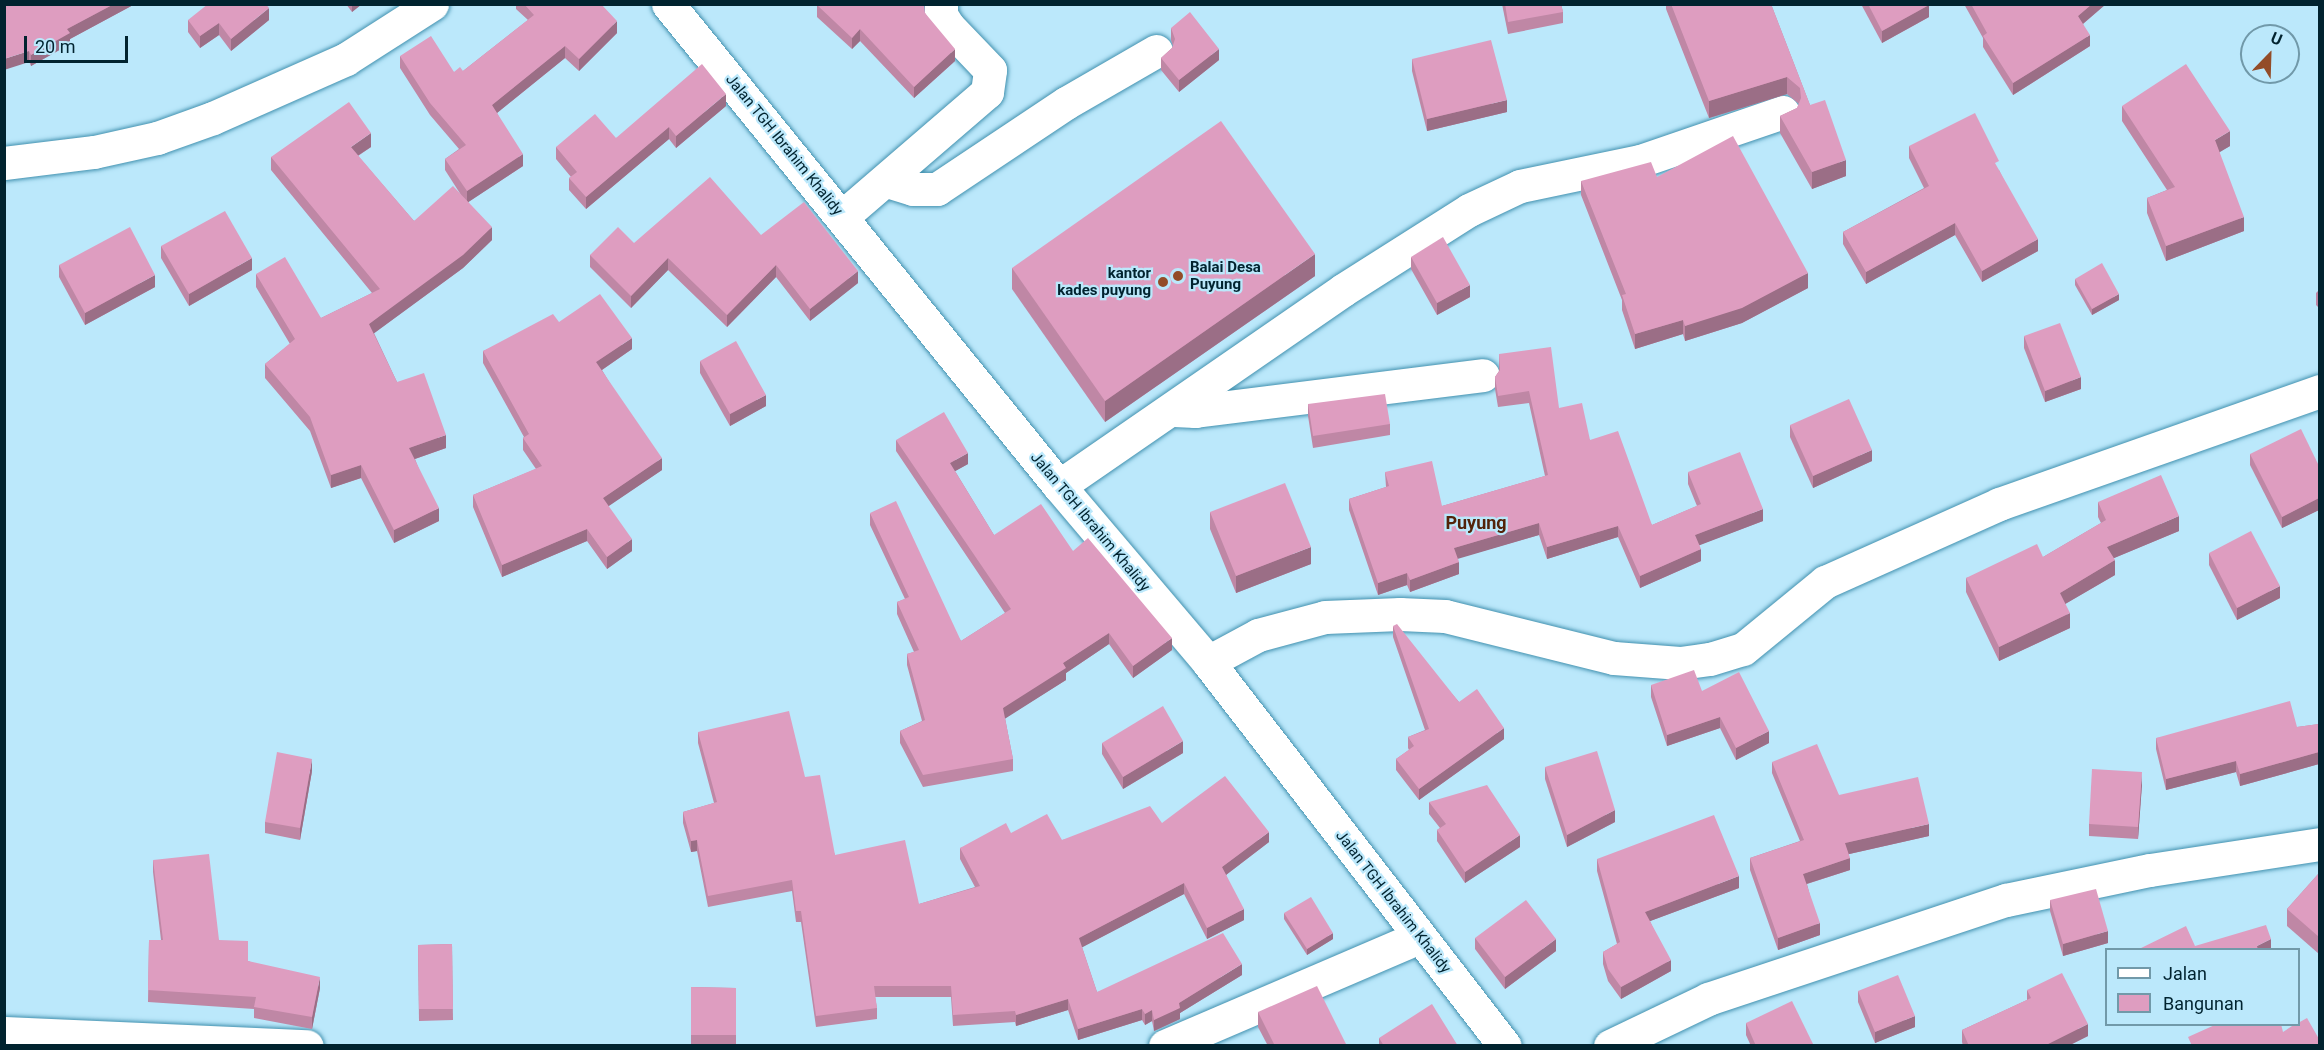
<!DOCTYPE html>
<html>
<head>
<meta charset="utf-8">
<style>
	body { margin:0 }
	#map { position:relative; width:2324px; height:1050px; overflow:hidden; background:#bbe8fb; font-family:Roboto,sans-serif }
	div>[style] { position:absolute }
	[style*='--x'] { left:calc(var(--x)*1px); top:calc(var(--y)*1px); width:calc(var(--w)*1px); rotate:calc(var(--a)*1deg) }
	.roads { filter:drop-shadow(0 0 2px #4291af) drop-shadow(0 0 2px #4291af) }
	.minor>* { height:33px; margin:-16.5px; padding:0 16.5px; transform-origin:16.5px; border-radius:16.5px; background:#fff }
	.major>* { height:33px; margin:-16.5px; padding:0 16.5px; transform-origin:16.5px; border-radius:16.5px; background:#fff }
	.wall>* { inset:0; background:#bf87a5 }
	.shaded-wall>* { inset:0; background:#9b6e86 }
	.building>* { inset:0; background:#de9dc0 }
	.dots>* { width:16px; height:16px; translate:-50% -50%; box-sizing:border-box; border:3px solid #bbe8fb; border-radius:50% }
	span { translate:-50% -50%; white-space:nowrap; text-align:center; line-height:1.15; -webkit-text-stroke:4.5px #bbe8fb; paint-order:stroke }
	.street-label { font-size:15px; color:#01232f }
	.poi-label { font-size:15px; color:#01232f; font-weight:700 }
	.left { translate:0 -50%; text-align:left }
	.right { translate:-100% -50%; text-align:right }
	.quarter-label { font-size:18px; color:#532309; font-weight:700 }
	.frame { position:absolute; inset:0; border:6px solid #01232f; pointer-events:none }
	.legend { position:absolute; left:2105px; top:948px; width:195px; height:78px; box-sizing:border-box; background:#bbe8fb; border:2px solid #7199a9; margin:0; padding:8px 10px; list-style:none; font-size:18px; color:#01232f }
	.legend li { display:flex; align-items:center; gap:12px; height:30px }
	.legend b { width:30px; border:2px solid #7199a9 }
	.north { position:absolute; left:2240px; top:24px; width:60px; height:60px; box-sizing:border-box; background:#bbe8fb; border:2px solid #7199a9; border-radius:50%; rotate:23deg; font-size:16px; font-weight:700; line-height:24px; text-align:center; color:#01232f }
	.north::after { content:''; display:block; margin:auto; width:21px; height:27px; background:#934c28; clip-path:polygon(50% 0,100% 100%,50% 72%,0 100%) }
	.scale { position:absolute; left:24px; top:36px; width:104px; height:27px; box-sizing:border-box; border:3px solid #01232f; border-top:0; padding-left:8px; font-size:18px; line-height:21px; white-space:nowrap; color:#01232f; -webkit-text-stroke:4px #bbe8fb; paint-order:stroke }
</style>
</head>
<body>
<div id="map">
	<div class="roads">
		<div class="minor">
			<div style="--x:887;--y:181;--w:27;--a:17"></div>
			<div style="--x:913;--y:189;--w:24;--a:0"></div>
			<div style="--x:937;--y:189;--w:155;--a:-33.7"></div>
			<div style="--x:1066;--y:103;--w:104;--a:-30"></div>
			<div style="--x:843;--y:216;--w:190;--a:-40.7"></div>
			<div style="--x:987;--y:92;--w:22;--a:-82"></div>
			<div style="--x:990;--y:70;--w:61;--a:-133.7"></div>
			<div style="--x:948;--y:26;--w:13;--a:-122"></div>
			<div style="--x:941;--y:15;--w:11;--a:-90"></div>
			<div style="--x:1174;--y:410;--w:21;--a:3"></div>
			<div style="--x:1195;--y:411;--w:290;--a:-7.1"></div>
			<div style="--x:1059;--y:486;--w:345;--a:-34.6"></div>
			<div style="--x:1343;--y:290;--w:149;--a:-32.4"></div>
			<div style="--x:1469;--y:210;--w:56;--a:-25.2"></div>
			<div style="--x:1520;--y:186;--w:123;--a:-11.8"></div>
			<div style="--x:1640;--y:161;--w:151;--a:-18.9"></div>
			<div style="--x:1208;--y:662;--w:57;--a:-28.4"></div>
			<div style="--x:1258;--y:635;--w:69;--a:-15"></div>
			<div style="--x:1325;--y:617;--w:75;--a:-2.3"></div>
			<div style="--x:1400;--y:614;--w:45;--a:2.5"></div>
			<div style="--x:1445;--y:616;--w:174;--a:14"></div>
			<div style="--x:1614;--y:658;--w:66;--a:4.3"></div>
			<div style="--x:1680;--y:663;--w:30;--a:-8"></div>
			<div style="--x:1710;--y:659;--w:34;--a:-17"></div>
			<div style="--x:1743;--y:649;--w:106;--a:-39.3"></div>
			<div style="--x:1825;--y:582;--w:191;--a:-24.1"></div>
			<div style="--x:1999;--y:504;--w:340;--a:-19.4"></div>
			<div style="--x:4;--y:1033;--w:303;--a:2.5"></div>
			<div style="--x:1165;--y:1046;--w:276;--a:-23.2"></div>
			<div style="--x:1610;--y:1046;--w:109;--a:-25.6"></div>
			<div style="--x:1708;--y:999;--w:314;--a:-18.4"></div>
			<div style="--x:2006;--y:900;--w:147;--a:-11.8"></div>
			<div style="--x:2150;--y:870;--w:172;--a:-8.7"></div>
		</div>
		<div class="major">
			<div style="--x:668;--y:4;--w:621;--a:50.95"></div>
			<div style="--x:1059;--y:486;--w:231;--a:49.7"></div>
			<div style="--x:1208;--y:662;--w:485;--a:52.3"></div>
			<div style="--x:4;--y:163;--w:91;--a:-7"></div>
			<div style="--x:94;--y:152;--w:65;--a:-12.5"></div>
			<div style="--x:157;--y:138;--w:59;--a:-19.7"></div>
			<div style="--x:213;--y:118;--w:145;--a:-23.9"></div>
			<div style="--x:346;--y:59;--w:102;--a:-32.6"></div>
		</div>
	</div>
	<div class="wall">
		<div style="clip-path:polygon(4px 4px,135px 4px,70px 39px,70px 44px,31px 66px)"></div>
		<div style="clip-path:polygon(346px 4px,362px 4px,352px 12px)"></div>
		<div style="clip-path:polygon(516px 4px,601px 4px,617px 33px,579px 71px,565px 58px,497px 113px,523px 166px,468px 202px,492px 240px,463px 268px,374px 333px,397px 382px,446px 448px,415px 459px,439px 521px,394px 543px,361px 478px,331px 488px,310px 431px,265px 378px,265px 364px,290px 344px,256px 287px,256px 274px,321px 318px,372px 293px,271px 170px,271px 157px,371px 147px,358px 156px,414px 221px,461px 195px,445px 170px,445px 159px,459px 149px,430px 115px,400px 68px,400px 56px,454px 72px,463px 71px,528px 20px,516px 9px)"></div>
		<div style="clip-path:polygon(1502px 4px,1561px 4px,1563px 12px,1563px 23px,1508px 34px)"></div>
		<div style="clip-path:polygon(1666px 4px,1771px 4px,1810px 105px,1846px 176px,1812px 189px,1780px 133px,1780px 116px,1797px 108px,1799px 104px,1787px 94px,1709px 118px,1666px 9px)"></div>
		<div style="clip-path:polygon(1861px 4px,1929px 4px,1929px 17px,1882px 43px)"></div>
		<div style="clip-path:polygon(1964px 4px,2106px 4px,2083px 24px,2090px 46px,2013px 95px,1983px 47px,1983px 38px)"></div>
		<div style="clip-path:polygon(817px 5px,925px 13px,955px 61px,914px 98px,860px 41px,852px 49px,817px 17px)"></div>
		<div style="clip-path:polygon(188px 20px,269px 20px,231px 51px,219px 35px,200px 48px,188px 32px)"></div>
		<div style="clip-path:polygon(1171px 28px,1219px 60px,1179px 92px,1161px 70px,1161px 58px,1172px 48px,1173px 46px,1171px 40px)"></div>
		<div style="clip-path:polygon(1412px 59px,1507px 112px,1427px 131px,1412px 71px)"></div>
		<div style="clip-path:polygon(726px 106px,676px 148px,669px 139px,586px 209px,569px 190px,569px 178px,571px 177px,556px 159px,556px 147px,616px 138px)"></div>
		<div style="clip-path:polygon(2122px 106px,2230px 146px,2219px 152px,2244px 231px,2166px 261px,2147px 213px,2147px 198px,2167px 190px,2122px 121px)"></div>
		<div style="clip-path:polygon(1909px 146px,1999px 170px,2038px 251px,1982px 282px,1955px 235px,1866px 284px,1843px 244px,1843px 232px,1924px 188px,1909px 158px)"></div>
		<div style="clip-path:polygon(1657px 177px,1808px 288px,1742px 323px,1685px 341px,1683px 334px,1635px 349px,1622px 310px,1622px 300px,1581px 195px,1581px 181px)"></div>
		<div style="clip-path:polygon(761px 235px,858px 283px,810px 321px,776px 277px,727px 327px,668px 270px,631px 308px,590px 267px,590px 255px,634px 243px)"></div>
		<div style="clip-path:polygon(161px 246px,252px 270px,189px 306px,161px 258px)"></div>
		<div style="clip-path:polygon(1411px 257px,1470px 297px,1437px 315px,1411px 269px)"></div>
		<div style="clip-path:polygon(59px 265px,155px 287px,85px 325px,59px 277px)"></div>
		<div style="clip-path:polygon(1012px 268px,1315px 276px,1105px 422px,1012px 289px)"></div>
		<div style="clip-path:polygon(2075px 279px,2119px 300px,2092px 315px,2075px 285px)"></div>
		<div style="clip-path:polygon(2319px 290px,2319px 308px,2316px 305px,2316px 293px)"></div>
		<div style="clip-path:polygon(559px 322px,632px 349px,602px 370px,662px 470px,608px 506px,632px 551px,607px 569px,587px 541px,502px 577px,473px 507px,473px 495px,536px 469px,523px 450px,523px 438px,524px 437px,483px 363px,483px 351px)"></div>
		<div style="clip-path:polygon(2024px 336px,2081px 389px,2045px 402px,2024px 348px)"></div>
		<div style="clip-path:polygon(1499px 354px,1559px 408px,1590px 440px,1652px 525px,1697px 506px,1688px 484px,1688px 472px,1763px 521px,1699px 545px,1701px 561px,1640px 588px,1618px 537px,1547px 559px,1539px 535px,1458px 558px,1459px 574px,1410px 592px,1407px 585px,1378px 595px,1349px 510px,1349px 499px,1386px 487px,1385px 472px,1442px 506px,1545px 476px,1529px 403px,1498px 407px,1495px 389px,1495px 377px,1499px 371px)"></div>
		<div style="clip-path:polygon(700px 361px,766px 406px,730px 426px,700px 373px)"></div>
		<div style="clip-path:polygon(1308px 404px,1390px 424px,1390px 435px,1313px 448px,1308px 416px)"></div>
		<div style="clip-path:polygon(1790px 425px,1872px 461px,1813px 488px,1790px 437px)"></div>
		<div style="clip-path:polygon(896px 440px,968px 464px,955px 471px,994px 535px,1073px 551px,1172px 650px,1133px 678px,1109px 644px,1066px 673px,1066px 680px,1005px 718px,1013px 759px,1013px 771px,923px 787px,900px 743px,900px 731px,922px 721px,907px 665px,907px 654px,914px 652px,897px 614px,897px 602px,905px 599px,870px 525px,870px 513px,961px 641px,1005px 613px,896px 451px)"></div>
		<div style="clip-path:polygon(2250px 454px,2319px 466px,2319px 510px,2282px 528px,2250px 465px)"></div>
		<div style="clip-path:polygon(2098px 502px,2179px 531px,2114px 558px,2115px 575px,2065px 604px,2070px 628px,1999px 661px,1966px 592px,1966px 578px,2043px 557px,2101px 523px,2098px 517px)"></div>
		<div style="clip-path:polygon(1210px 512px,1311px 564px,1236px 593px,1210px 529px)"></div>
		<div style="clip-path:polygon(2209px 553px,2280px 598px,2237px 620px,2209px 565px)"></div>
		<div style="clip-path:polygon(1393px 626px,1459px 702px,1504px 739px,1419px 800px,1396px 770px,1396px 759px,1409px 750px,1408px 748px,1408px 737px,1425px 730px,1393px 637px)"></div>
		<div style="clip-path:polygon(1651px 685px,1702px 691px,1769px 743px,1736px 760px,1720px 728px,1667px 746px,1651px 697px)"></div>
		<div style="clip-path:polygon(2319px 724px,2319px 766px,2319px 764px,2240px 786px,2236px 772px,2166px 790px,2156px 749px,2156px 738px,2297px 727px)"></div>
		<div style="clip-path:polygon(698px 732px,805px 777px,835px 855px,919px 904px,975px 887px,960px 859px,960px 848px,1011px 833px,1062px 840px,1162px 823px,1269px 842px,1226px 875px,1244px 920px,1207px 939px,1184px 894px,1082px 947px,1097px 992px,1242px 975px,1180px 1013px,1180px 1019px,1154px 1031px,1152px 1021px,1145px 1025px,1142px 1020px,1078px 1040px,1068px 1010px,1016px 1026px,1015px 1022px,953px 1026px,951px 997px,875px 997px,877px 1008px,877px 1019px,816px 1027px,801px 922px,796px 922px,792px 891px,708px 907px,697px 851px,691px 852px,683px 823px,683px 812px,714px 803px,698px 743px)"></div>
		<div style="clip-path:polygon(1102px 743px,1183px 753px,1123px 789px,1102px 754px)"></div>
		<div style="clip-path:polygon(1772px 762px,1839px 795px,1929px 836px,1849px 854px,1850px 870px,1807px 884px,1820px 935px,1778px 950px,1750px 870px,1750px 858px,1800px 841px,1772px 773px)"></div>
		<div style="clip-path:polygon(1545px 767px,1615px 822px,1567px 847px,1545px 779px)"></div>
		<div style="clip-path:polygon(312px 771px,300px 840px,265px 833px,265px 822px)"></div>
		<div style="clip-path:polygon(2142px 784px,2138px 839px,2089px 836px,2089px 824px)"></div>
		<div style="clip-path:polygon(1429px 802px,1520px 847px,1465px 883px,1437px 841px,1437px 830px,1440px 828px,1429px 814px)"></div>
		<div style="clip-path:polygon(1597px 859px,1739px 888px,1650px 921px,1671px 971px,1621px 999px,1608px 981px,1603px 964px,1603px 952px,1617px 944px,1597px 871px)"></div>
		<div style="clip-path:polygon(153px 860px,219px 940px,248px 961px,320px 988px,312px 1029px,254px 1018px,254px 1009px,148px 1002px,149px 940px,161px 940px,153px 872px)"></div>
		<div style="clip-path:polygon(2319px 873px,2319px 954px,2287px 926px,2287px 909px)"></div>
		<div style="clip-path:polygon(2050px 900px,2108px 943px,2063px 956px,2050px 911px)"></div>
		<div style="clip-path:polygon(1284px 913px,1333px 939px,1307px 955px,1284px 919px)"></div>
		<div style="clip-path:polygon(1475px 938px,1556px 951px,1505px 989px,1475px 949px)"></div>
		<div style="clip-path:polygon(452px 944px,453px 1020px,419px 1021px,418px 945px)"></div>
		<div style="clip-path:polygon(691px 987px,736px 988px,736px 1046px,691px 1046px)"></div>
		<div style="clip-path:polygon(2027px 990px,2088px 1036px,2068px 1046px,1963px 1046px,1962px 1042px,1962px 1030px,2027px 1000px)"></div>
		<div style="clip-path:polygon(1858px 991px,1915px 1027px,1875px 1043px,1858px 1002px)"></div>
		<div style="clip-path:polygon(1258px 1012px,1347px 1046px,1268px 1046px,1258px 1027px)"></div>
		<div style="clip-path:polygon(1746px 1023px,1814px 1046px,1751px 1046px,1746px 1035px)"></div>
		<div style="clip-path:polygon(1379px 1038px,1458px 1046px,1379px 1046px)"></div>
	</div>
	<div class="shaded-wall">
		<div style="clip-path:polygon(114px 4px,135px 4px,70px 39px,70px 44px,31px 66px,31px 55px,67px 29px)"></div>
		<div style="clip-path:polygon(352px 4px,362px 4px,352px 12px)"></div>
		<div style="clip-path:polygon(2092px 4px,2106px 4px,2078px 28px,2078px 16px)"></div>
		<div style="clip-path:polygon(1929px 5px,1929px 17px,1882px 43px,1882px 31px)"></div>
		<div style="clip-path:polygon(269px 8px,269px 20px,231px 51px,231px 39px)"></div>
		<div style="clip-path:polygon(617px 21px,617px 33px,579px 71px,579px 59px)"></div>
		<div style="clip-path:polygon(219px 23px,219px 35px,200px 48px,200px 36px)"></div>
		<div style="clip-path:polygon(860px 29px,860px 41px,852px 49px,852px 38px)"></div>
		<div style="clip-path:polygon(2090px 35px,2090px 46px,2013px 95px,2013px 83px)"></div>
		<div style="clip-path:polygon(565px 46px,565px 58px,492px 117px,492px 105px)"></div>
		<div style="clip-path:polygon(955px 49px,955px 61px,914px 98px,914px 87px)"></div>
		<div style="clip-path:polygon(1219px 49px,1219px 60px,1179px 92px,1179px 80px)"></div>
		<div style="clip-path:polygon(29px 51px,29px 62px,4px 70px,4px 59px)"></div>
		<div style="clip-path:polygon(1787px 77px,1787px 94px,1709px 118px,1709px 101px)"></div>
		<div style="clip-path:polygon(726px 94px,726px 106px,676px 148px,676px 136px)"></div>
		<div style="clip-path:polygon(1507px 100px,1507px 112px,1427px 131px,1427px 119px)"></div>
		<div style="clip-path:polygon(669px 127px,669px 139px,586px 209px,586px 197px)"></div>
		<div style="clip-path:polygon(2230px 131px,2230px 146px,2215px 155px,2215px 140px)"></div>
		<div style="clip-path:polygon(371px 133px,371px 147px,351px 160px,351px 147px)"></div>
		<div style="clip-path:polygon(523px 154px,523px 166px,467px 203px,467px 191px)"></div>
		<div style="clip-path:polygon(1846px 160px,1846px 176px,1812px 189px,1812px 172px)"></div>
		<div style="clip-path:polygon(2244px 217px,2244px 231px,2166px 261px,2166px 246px)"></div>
		<div style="clip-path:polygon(1955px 223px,1955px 235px,1866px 284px,1866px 272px)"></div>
		<div style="clip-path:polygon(492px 227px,492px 240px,463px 268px,369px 337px,369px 324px)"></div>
		<div style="clip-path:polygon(2038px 239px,2038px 251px,1982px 282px,1982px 271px)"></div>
		<div style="clip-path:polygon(1315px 254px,1315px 276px,1105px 422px,1105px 401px)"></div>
		<div style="clip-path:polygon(252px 258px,252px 270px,189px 306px,189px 294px)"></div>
		<div style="clip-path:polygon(668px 258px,668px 270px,631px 308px,631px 296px)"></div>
		<div style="clip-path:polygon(776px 265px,776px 277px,727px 327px,727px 315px)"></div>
		<div style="clip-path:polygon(858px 271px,858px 283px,810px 321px,810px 309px)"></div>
		<div style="clip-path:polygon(1808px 273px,1808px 288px,1742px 323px,1685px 341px,1685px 326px)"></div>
		<div style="clip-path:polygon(155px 275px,155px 287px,85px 325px,85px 313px)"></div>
		<div style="clip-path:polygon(1470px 285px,1470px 297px,1437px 315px,1437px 303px)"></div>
		<div style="clip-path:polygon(2119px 294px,2119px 300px,2092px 315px,2092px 309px)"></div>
		<div style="clip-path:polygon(1683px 320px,1683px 334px,1635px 349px,1635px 334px)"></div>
		<div style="clip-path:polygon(632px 338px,632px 349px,596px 374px,596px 362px)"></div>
		<div style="clip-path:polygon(2081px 377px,2081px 389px,2045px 402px,2045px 391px)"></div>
		<div style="clip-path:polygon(766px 395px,766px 406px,730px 426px,730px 414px)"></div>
		<div style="clip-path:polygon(446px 435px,446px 448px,409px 461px,409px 448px)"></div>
		<div style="clip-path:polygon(1872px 450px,1872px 461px,1813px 488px,1813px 476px)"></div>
		<div style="clip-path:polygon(968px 453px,968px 464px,950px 474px,950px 463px)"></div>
		<div style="clip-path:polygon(662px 458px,662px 470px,603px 510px,603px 498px)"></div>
		<div style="clip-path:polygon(361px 465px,361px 478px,331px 488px,331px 475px)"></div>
		<div style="clip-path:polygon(2319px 498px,2319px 510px,2282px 528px,2282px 517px)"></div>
		<div style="clip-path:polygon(439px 508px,439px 521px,394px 543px,394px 530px)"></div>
		<div style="clip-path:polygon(1763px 509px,1763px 521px,1695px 547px,1695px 535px)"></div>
		<div style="clip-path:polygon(2179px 516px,2179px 531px,2107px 561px,2107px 547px)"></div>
		<div style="clip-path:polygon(1539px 523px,1539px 535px,1454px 560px,1454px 548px)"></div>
		<div style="clip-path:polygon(1618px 526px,1618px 537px,1547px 559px,1547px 547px)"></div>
		<div style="clip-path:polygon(587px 529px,587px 541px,502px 577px,502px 565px)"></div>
		<div style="clip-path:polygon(632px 539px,632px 551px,607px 569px,607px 557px)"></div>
		<div style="clip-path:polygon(1311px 547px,1311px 564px,1236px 593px,1236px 576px)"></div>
		<div style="clip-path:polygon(1701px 549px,1701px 561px,1640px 588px,1640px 576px)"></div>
		<div style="clip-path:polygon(2115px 560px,2115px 575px,2060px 607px,2060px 593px)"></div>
		<div style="clip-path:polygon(1459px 562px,1459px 574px,1410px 592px,1410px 580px)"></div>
		<div style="clip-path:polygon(1407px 573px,1407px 585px,1378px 595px,1378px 583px)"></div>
		<div style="clip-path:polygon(2280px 586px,2280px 598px,2237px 620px,2237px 608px)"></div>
		<div style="clip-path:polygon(2070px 613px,2070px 628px,1999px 661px,1999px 647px)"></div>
		<div style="clip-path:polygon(1109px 633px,1109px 644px,1066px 673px,1066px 680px,1003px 720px,1003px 708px,1063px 663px)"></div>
		<div style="clip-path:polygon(1172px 638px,1172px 650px,1133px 678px,1133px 666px)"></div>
		<div style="clip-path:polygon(1720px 717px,1720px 728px,1667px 746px,1667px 735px)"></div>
		<div style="clip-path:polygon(1504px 728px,1504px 739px,1419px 800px,1419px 789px)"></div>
		<div style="clip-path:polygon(1769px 731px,1769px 743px,1736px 760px,1736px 748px)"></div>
		<div style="clip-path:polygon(1183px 741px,1183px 753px,1123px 789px,1123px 777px)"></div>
		<div style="clip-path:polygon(2319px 752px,2319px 764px,2240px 786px,2240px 774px)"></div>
		<div style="clip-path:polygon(312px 759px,312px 771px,300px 840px,300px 828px)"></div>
		<div style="clip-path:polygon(2236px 761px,2236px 772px,2166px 790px,2166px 779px)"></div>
		<div style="clip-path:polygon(2142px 772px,2142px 784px,2138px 839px,2138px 827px)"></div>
		<div style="clip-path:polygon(1615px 810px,1615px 822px,1567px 847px,1567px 835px)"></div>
		<div style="clip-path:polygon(1929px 824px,1929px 836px,1845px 855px,1845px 843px)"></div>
		<div style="clip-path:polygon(1269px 832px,1269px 842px,1222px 878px,1222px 867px)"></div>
		<div style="clip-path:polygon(1520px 835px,1520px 847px,1465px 883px,1465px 872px)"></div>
		<div style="clip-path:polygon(697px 840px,697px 851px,691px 852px,691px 841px)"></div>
		<div style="clip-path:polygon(1850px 858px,1850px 870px,1803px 885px,1803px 874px)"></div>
		<div style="clip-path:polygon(1739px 876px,1739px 888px,1645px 923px,1645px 912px)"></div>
		<div style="clip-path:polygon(1184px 883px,1184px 894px,1079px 949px,1079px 938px)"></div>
		<div style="clip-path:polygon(1244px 909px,1244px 920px,1207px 939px,1207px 928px)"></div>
		<div style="clip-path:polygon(1820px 923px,1820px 935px,1778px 950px,1778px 938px)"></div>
		<div style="clip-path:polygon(2108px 931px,2108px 943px,2063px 956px,2063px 944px)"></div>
		<div style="clip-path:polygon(1333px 933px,1333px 939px,1307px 955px,1307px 949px)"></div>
		<div style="clip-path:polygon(1556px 939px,1556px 951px,1505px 989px,1505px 977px)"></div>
		<div style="clip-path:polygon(2271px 939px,2271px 950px,2257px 950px,2257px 946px)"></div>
		<div style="clip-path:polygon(1671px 960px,1671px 971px,1621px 999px,1621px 987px)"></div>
		<div style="clip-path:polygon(1242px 964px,1242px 975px,1180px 1013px,1180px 1019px,1154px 1031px,1154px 1020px,1179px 1003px)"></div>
		<div style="clip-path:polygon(320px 977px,320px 988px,312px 1029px,312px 1017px)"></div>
		<div style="clip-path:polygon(1068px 999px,1068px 1010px,1016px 1026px,1016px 1015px)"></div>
		<div style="clip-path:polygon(1142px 1009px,1142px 1020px,1078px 1040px,1078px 1029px)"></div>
		<div style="clip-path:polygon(1152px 1010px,1152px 1021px,1145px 1025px,1145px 1014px)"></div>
		<div style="clip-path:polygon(1915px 1016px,1915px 1027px,1875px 1043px,1875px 1032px)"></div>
		<div style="clip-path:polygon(2088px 1024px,2088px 1036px,2068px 1046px,2044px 1046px)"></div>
	</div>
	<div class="building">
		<div style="clip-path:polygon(4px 4px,114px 4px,67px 29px,70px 33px,31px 55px,29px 51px,4px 59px)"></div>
		<div style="clip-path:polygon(208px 4px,266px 4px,269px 8px,231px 39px,219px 23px,200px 36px,188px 20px)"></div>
		<div style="clip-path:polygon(524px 4px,601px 4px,617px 21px,579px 59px,565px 46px,492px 105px,523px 154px,467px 191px,445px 159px,466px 145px,430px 103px,400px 56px,431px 36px,454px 72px,460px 67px,463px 71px,534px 15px)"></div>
		<div style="clip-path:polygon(818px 4px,924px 4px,925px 13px,955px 49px,914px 87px,860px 29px,852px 38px,817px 5px)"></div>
		<div style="clip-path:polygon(1505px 4px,1561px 4px,1563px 12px,1508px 22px)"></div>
		<div style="clip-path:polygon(1671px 4px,1771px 4px,1810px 105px,1825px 100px,1846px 160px,1812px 172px,1780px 116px,1797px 108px,1801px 98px,1800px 88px,1787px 77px,1709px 101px)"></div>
		<div style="clip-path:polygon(1868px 4px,1929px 4px,1929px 5px,1882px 31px)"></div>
		<div style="clip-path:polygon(1971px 4px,2092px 4px,2078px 16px,2090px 35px,2013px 83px,1983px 36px,1987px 33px)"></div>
		<div style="clip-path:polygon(1190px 12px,1219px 49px,1179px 80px,1161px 58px,1172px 48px,1175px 39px,1171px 28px)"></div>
		<div style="clip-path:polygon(1491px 40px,1507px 100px,1427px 119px,1412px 59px)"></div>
		<div style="clip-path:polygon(702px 64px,726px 94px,676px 136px,669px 127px,586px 197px,569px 178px,577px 172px,556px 147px,595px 114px,616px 138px)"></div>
		<div style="clip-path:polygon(2186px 64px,2230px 131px,2215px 140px,2244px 217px,2166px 246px,2147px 198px,2175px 187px,2122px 106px)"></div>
		<div style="clip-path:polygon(349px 102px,371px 133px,351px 147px,414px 221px,453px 186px,492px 227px,463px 255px,369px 324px,397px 382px,424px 373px,446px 435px,409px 448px,439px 508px,394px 530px,361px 465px,331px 475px,310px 417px,265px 364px,295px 339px,256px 274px,285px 257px,321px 318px,380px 289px,271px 157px)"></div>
		<div style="clip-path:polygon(1975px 113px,1999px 161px,1995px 163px,2038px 239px,1982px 271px,1955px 223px,1866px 272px,1843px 232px,1929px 186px,1909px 146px)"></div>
		<div style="clip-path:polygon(1221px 121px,1315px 254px,1105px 401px,1012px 268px)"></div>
		<div style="clip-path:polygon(1733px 136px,1808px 273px,1742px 308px,1685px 326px,1683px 320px,1635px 334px,1622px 295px,1626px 294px,1581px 181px,1651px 162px,1657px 177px)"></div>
		<div style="clip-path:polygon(710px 177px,761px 235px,804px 202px,858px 271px,810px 309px,776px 265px,727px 315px,668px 258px,631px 296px,590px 255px,618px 227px,634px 243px)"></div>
		<div style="clip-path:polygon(225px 211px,252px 258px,189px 294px,161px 246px)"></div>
		<div style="clip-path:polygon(130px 227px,155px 275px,85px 313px,59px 265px)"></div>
		<div style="clip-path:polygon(1443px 237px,1470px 285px,1437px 303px,1411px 257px)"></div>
		<div style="clip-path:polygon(2102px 263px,2119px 294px,2092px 309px,2075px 279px)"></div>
		<div style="clip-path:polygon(600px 294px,632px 338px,596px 362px,662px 458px,603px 498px,632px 539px,607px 557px,587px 529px,502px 565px,473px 495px,542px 466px,523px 438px,529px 434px,483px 351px,553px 314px,559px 322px)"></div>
		<div style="clip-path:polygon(2060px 323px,2081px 377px,2045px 391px,2024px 336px)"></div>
		<div style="clip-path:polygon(736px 341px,766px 395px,730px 414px,700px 361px)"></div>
		<div style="clip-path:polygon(1551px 347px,1559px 408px,1582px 403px,1590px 440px,1618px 431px,1652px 525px,1701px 504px,1688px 472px,1740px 452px,1763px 509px,1695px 535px,1701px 549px,1640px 576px,1618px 526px,1547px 547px,1539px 523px,1454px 548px,1459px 562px,1410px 580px,1407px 573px,1378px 583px,1349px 499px,1389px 486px,1385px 472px,1432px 461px,1442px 506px,1548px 475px,1529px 391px,1498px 396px,1495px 377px,1500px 370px,1499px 354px)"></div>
		<div style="clip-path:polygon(1385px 394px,1390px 424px,1313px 436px,1308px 404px)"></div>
		<div style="clip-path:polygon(1849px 399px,1872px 450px,1813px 476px,1790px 425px)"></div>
		<div style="clip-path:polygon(944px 412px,968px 453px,950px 463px,994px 535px,1041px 504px,1073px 551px,1088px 538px,1172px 638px,1133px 666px,1109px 633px,1063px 663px,1066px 668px,1003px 708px,1013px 759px,923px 775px,900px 731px,925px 720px,907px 654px,919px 650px,897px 602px,909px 597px,870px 513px,896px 501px,961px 641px,1011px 609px,896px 440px)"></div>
		<div style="clip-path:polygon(2301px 429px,2319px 466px,2319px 498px,2282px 517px,2250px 454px)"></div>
		<div style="clip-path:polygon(2161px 475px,2179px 516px,2107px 547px,2115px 560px,2060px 593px,2070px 613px,1999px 647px,1966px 578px,2037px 544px,2043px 557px,2106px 520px,2098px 502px)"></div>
		<div style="clip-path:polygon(1285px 483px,1311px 547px,1236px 576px,1210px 512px)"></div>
		<div style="clip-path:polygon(2251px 531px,2280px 586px,2237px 608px,2209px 553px)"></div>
		<div style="clip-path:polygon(1397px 624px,1459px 702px,1477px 689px,1504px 728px,1419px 789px,1396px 759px,1414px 746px,1408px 737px,1429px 729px,1393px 626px)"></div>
		<div style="clip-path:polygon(1694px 670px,1702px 691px,1739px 672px,1769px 731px,1736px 748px,1720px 717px,1667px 735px,1651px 685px)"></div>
		<div style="clip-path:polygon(2290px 701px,2297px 727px,2319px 724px,2319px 754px,2319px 752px,2240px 774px,2236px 761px,2166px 779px,2156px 738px)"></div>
		<div style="clip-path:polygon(1163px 706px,1183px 741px,1123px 777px,1102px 743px)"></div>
		<div style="clip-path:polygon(789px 711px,805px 777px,820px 775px,835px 855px,905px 840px,919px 904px,980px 886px,960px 848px,1006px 823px,1011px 833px,1047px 814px,1062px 840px,1150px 806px,1162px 823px,1225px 776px,1269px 832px,1222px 867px,1244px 909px,1207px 928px,1184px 883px,1079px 938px,1097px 992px,1223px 933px,1242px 964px,1179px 1003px,1180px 1008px,1154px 1020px,1152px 1010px,1145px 1014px,1142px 1009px,1078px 1029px,1068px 999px,1016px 1015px,1015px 1011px,953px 1015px,951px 986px,874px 986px,877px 1008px,816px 1016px,801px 911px,796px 911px,792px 880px,708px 896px,697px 840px,691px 841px,683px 812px,717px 802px,698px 732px)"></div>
		<div style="clip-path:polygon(1817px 744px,1839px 795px,1918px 777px,1929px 824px,1845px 843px,1850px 858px,1803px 874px,1820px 923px,1778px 938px,1750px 858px,1804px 840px,1772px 762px)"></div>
		<div style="clip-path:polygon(1597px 751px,1615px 810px,1567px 835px,1545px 767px)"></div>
		<div style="clip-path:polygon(277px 752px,312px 759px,300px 828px,265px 822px)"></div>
		<div style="clip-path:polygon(2092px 769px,2142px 772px,2138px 827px,2089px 824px)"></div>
		<div style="clip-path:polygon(1487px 785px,1520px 835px,1465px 872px,1437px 830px,1446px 824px,1429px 802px)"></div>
		<div style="clip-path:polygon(1714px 815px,1739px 876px,1645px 912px,1671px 960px,1621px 987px,1608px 969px,1603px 952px,1620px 942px,1597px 859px)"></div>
		<div style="clip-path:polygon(209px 854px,219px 940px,248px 941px,248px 961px,320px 977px,312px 1017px,254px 1007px,256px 997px,148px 990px,149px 940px,163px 940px,153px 860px)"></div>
		<div style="clip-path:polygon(2319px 873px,2319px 937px,2287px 909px)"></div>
		<div style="clip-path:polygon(2096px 889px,2108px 931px,2063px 944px,2050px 900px)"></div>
		<div style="clip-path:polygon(1311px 897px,1333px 933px,1307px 949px,1284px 913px)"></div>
		<div style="clip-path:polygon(1526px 900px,1556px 939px,1505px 977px,1475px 938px)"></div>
		<div style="clip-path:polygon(2266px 925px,2271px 939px,2257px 946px,2258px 950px,2137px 950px,2186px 926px,2195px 946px)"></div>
		<div style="clip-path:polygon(452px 944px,453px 1009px,419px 1009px,418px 945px)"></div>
		<div style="clip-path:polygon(2062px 973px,2088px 1024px,2044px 1046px,1969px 1046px,1962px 1030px,2031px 998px,2027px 990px)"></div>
		<div style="clip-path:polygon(1898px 975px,1915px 1016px,1875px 1032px,1858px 991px)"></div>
		<div style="clip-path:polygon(1317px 986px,1347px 1046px,1275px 1046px,1258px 1012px)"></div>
		<div style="clip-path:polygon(691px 987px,736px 988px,736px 1035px,691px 1035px)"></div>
		<div style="clip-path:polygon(1792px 1001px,1814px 1046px,1756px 1046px,1746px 1023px)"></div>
		<div style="clip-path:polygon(1432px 1004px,1458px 1046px,1384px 1046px,1379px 1038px)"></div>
		<div style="clip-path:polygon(2307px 1018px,2319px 1039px,2319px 1046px,2192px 1046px,2188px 1037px,2217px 1024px,2281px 1024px,2283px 1032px,2295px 1024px,2298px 1024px,2298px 1023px)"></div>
	</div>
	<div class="dots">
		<div style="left:1178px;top:276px;background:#934c28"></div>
		<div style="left:1163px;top:282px;background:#934c28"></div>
	</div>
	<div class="street-label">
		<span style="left:784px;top:145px;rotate:51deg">Jalan TGH Ibrahim Khalidy</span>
		<span style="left:1090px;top:522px;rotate:50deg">Jalan TGH Ibrahim Khalidy</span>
		<span style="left:1393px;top:902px;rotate:52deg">Jalan TGH Ibrahim Khalidy</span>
	</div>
	<div class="poi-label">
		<span class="left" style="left:1190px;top:276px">Balai Desa<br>Puyung</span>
		<span class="right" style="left:1151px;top:282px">kantor<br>kades puyung</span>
	</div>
	<div class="quarter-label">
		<span style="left:1476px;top:523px">Puyung</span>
	</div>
	<div class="frame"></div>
	<ul class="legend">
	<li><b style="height:8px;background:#fff"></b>Jalan</li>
	<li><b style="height:16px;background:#de9dc0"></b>Bangunan</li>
	</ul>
	<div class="north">U</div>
	<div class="scale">20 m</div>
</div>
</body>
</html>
